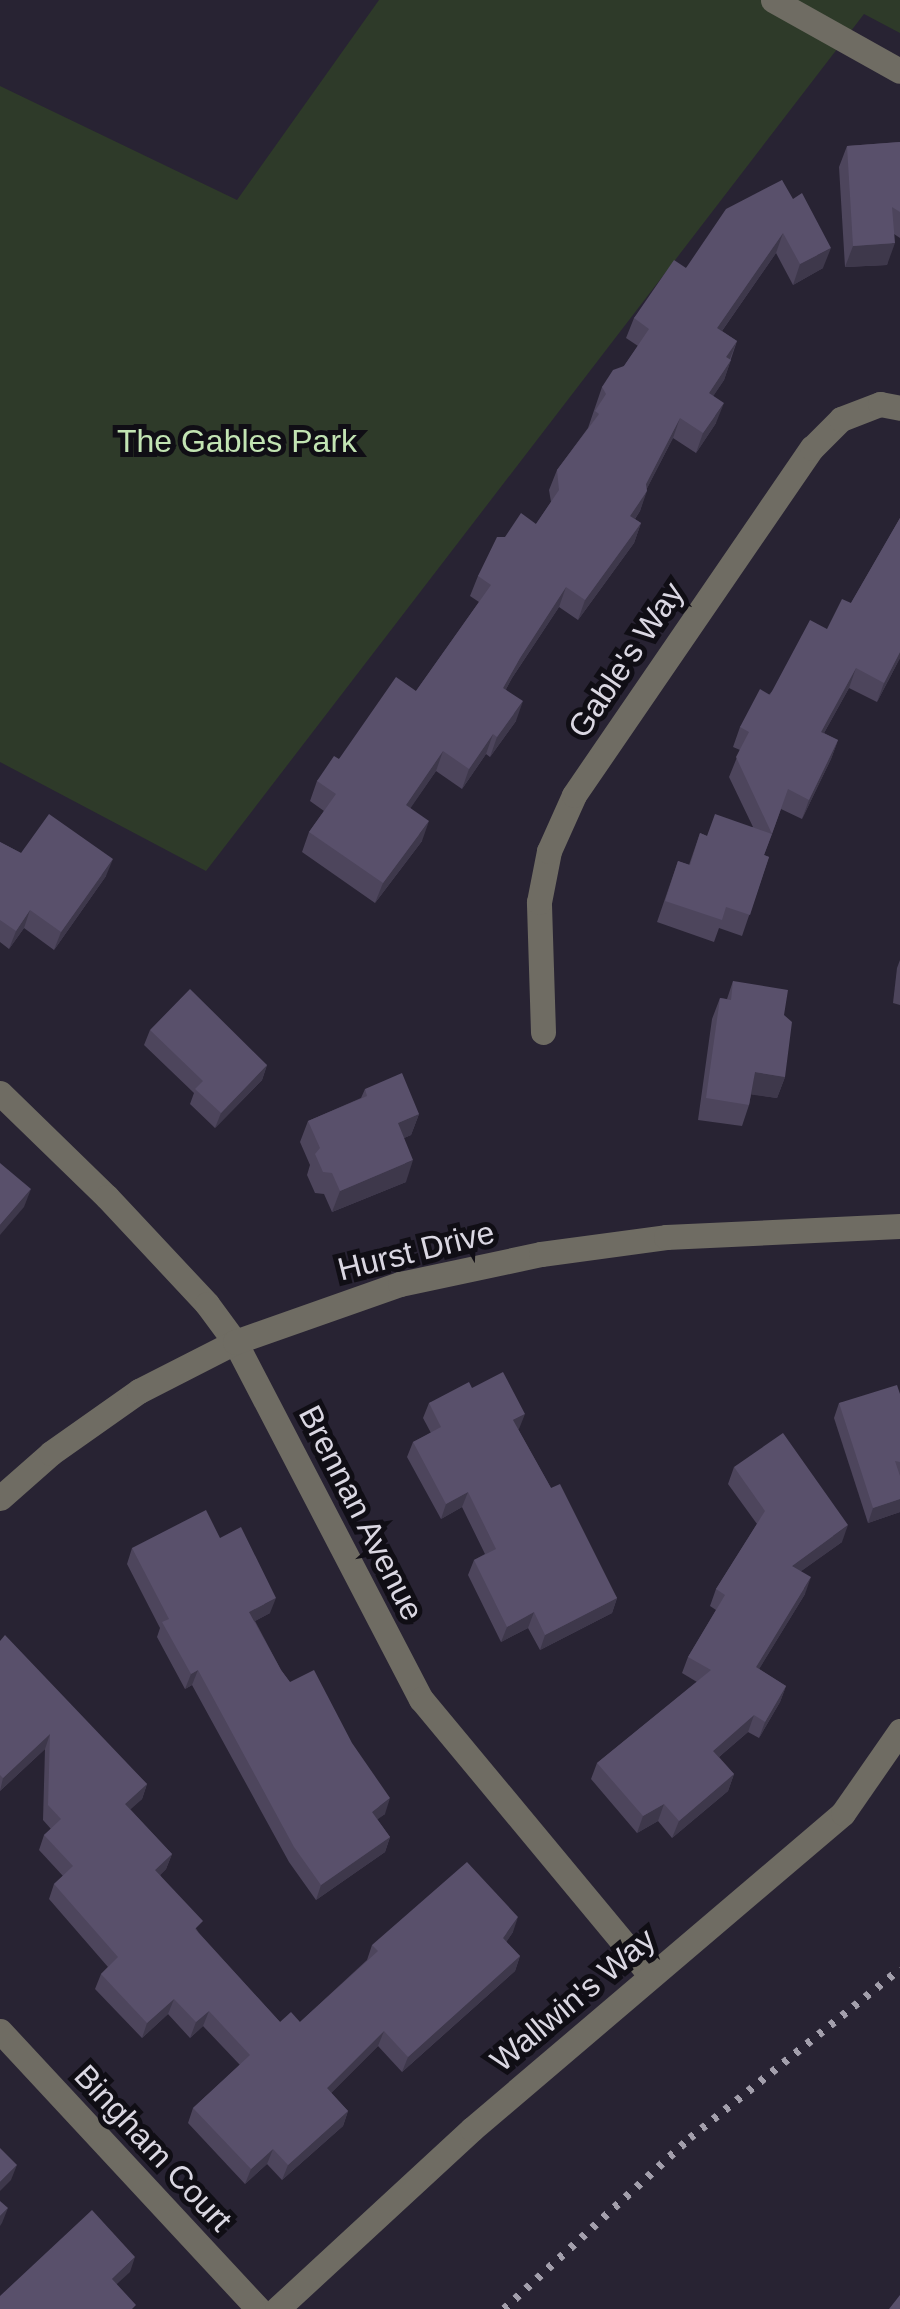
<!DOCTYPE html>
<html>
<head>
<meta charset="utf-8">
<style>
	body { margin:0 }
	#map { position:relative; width:900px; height:2309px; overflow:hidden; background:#282333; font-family:Helvetica,sans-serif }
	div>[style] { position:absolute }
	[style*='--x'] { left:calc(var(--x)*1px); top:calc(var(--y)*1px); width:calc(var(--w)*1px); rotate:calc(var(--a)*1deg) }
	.green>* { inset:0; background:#2e3a29 }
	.minor>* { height:25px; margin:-12.5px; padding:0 12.5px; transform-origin:12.5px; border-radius:12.5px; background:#6f6c63 }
	.rail>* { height:8px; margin-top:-4px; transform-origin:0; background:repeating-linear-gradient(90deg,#a39fac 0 5px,transparent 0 15px) }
	.wall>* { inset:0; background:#4d455c }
	.shaded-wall>* { inset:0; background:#3e384b }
	.building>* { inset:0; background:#59506b }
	span { translate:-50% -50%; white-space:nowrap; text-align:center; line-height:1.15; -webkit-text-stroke:10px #100e15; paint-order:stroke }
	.park-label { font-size:32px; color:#c2e4b3 }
	.street-label { font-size:32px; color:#dad7e2 }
</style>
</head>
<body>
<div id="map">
	<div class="green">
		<div style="clip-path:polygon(379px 0,900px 0,900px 33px,864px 14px,206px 871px,0 762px,0 86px,237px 200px)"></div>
	</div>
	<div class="minor">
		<div style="--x:773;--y:0;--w:145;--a:29.2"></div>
		<div style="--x:543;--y:1032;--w:130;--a:-91.8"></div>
		<div style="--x:539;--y:902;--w:52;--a:-78.9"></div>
		<div style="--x:549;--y:851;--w:61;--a:-65.9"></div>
		<div style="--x:574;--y:795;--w:421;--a:-55.6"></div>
		<div style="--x:812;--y:448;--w:41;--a:-45"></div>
		<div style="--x:841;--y:419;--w:42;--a:-21"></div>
		<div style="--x:880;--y:404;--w:20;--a:11"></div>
		<div style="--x:0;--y:1093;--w:149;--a:44.2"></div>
		<div style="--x:107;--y:1197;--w:146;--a:46.9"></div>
		<div style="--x:207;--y:1304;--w:47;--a:53.6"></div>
		<div style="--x:235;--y:1342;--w:403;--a:62.5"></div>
		<div style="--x:421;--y:1699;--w:360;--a:50.3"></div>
		<div style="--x:0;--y:1498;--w:68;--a:-41.4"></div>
		<div style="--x:51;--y:1453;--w:108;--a:-35.2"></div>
		<div style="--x:139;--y:1391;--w:108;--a:-27"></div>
		<div style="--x:235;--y:1342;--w:175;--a:-19.4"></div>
		<div style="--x:400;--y:1284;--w:144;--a:-12"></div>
		<div style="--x:541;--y:1254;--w:126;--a:-7.7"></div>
		<div style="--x:666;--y:1237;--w:234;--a:-2.7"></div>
		<div style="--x:0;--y:2031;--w:379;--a:47.1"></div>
		<div style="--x:277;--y:2309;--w:265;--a:-42.7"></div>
		<div style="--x:472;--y:2129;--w:487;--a:-40.4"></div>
		<div style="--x:843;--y:1813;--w:100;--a:-55.2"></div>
	</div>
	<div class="rail">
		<div style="--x:504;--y:2309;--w:253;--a:-42.6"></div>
		<div style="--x:690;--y:2138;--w:270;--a:-38.8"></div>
	</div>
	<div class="wall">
		<div style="clip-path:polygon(900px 142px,900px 238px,894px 234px,887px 265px,845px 267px,839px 167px,847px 146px)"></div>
		<div style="clip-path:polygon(782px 180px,823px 268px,793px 285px,776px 253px,722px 331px,737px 341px,724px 380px,713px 396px,716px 423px,696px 453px,673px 438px,647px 488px,640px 511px,635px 519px,641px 523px,634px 543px,578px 620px,559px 607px,512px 678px,506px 689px,516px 721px,490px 757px,486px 754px,462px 789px,436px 771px,410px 808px,422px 841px,375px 903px,302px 852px,309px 832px,324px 811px,310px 801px,317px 781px,339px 759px,416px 691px,479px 602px,470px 596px,478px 576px,505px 537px,536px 524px,551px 502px,549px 490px,557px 470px,588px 428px,602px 387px,624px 366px,638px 346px,626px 338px,634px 318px,686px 268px)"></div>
		<div style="clip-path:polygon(900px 518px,900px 658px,877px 702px,849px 688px,824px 733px,838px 740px,831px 759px,802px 819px,781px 809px,764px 855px,769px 857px,742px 936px,719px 928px,714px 942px,657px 922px,678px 861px,689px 865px,700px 833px,707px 836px,753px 827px,729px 777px,740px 750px,733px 747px,740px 727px,851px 603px)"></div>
		<div style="clip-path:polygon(0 842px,21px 853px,106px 876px,54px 950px,24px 928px,9px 949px,0 942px)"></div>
		<div style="clip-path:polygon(900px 960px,900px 1005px,893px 1003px,897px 968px)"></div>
		<div style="clip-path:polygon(733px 981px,784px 1015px,785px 1077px,777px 1098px,751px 1094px,749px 1105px,742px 1126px,698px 1120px,712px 1019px,720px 998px,727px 999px)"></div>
		<div style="clip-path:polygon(150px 1030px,267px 1065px,262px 1080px,215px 1128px,190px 1104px,194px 1093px,144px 1045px)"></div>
		<div style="clip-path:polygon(365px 1089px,419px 1114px,411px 1135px,404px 1138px,406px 1182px,332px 1212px,324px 1194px,315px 1193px,307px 1175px,310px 1165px,300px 1142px,308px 1121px,361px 1098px)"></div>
		<div style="clip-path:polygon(472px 1388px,519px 1429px,518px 1429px,551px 1488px,617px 1598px,612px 1613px,540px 1650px,528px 1628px,501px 1642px,468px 1575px,474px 1560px,485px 1554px,462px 1507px,441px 1519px,407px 1457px,413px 1442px,431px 1433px,423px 1418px,429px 1403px)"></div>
		<div style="clip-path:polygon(900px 1394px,900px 1512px,868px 1523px,834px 1418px,839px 1403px)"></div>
		<div style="clip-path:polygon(734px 1467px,842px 1542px,801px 1571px,805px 1594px,759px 1669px,786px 1686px,780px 1702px,759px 1738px,748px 1732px,719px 1757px,734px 1774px,728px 1791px,672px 1838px,658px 1821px,637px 1833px,591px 1779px,597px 1763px,697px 1682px,682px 1673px,688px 1657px,716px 1610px,710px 1606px,716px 1589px,757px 1524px,728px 1484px)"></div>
		<div style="clip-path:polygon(220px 1538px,270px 1613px,255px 1621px,281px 1670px,385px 1814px,377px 1819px,390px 1837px,385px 1852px,316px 1900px,289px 1862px,192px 1685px,185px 1689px,157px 1637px,160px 1628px,127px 1564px,132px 1548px)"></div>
		<div style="clip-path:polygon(0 1641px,147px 1784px,142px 1799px,130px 1809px,172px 1854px,166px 1869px,160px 1875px,199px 1933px,280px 2022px,300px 2022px,367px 1960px,372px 1945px,513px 1932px,506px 1942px,520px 1956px,515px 1971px,402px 2072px,378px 2046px,331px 2093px,348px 2111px,343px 2126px,282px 2180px,267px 2164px,245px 2184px,188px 2123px,193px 2108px,240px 2065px,203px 2026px,190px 2038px,168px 2014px,142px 2038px,95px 1989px,101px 1974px,108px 1967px,49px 1899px,54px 1884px,63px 1876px,39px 1850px,44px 1835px,51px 1829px,43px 1820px,45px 1749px,0 1791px)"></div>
	</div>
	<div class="shaded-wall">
		<div style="clip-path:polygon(783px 233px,776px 253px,710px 348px,717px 328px)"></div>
		<div style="clip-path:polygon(895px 243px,887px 265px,845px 267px,853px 246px)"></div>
		<div style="clip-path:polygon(831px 248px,823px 268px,793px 285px,800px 264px)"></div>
		<div style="clip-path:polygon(737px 341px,729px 361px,726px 357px)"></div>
		<div style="clip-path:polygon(731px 360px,724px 380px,702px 413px,709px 393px)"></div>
		<div style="clip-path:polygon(724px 403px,716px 423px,696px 453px,703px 433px)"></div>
		<div style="clip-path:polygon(680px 418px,673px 438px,639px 504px,646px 484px)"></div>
		<div style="clip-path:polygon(647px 491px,640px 511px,623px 536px,630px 516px)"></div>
		<div style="clip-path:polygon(641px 523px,634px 543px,578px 620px,585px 600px)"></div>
		<div style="clip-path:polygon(566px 587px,559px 607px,512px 678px,496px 708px,503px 688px,520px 658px)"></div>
		<div style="clip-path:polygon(900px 652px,900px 658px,877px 702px,884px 683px)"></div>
		<div style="clip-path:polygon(856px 668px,849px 688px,814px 751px,821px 732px)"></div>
		<div style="clip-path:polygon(523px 701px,516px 721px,490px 757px,497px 737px)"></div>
		<div style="clip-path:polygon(493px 734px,486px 754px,462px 789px,469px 769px)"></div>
		<div style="clip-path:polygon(838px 740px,831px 759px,802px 819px,809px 800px)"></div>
		<div style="clip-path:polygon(443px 751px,436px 771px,399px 825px,406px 805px)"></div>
		<div style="clip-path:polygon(429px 821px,422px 841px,375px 903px,383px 883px)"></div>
		<div style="clip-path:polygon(113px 859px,106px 876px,54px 950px,61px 932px)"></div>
		<div style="clip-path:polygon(30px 910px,24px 928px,9px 949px,16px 931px)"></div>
		<div style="clip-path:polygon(267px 1065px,262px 1080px,215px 1128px,221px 1113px)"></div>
		<div style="clip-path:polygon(755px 1072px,785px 1077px,777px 1098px,747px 1094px)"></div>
		<div style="clip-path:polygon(419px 1114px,411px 1135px,390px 1144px,398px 1123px)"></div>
		<div style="clip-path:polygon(413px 1160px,406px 1182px,332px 1212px,340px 1191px)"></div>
		<div style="clip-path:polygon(31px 1189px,24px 1207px,0 1235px,0 1225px)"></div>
		<div style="clip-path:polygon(525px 1414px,519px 1429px,507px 1435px,513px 1420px)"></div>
		<div style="clip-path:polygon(468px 1492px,462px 1507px,441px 1519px,446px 1504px)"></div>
		<div style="clip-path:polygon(900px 1499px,900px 1512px,868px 1523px,873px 1508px)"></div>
		<div style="clip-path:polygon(848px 1525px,842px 1542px,786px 1582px,792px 1566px)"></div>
		<div style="clip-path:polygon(811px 1577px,805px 1594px,750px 1684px,756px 1667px)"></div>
		<div style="clip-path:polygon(276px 1598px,270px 1613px,244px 1627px,249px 1612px)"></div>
		<div style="clip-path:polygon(617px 1598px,612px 1613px,540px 1650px,545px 1635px)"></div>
		<div style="clip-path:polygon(534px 1612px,528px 1628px,501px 1642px,507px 1627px)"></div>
		<div style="clip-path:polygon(198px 1670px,192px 1685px,185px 1689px,191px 1674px)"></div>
		<div style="clip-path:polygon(786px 1686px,780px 1702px,759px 1738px,765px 1722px)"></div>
		<div style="clip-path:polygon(754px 1715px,748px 1732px,707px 1767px,713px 1751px)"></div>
		<div style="clip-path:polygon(50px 1734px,45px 1749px,0 1791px,3px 1778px)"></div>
		<div style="clip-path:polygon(734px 1774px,728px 1791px,672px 1838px,679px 1821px)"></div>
		<div style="clip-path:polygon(147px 1784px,142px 1799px,120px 1819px,125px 1804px)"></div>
		<div style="clip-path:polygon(390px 1798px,385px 1814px,367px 1827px,372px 1812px)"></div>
		<div style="clip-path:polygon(664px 1804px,658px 1821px,637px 1833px,643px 1816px)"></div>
		<div style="clip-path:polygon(390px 1837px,385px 1852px,316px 1900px,321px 1885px)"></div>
		<div style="clip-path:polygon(172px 1854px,166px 1869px,149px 1885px,155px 1870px)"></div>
		<div style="clip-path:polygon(518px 1917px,513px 1932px,498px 1954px,503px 1938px)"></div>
		<div style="clip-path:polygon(520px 1956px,515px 1971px,402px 2072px,408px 2057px)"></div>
		<div style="clip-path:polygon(174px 1999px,168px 2014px,142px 2038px,147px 2023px)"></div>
		<div style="clip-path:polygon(209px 2011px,203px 2026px,190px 2038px,196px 2022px)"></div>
		<div style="clip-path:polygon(384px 2031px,378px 2046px,321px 2103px,327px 2088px)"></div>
		<div style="clip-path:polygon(348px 2111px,343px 2126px,282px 2180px,288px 2165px)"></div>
		<div style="clip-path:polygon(273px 2149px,267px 2164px,245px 2184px,251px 2169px)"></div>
		<div style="clip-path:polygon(17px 2165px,11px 2180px,0 2191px,0 2182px)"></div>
		<div style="clip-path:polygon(8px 2208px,2px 2223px,0 2226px,0 2216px)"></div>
		<div style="clip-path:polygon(135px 2257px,130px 2272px,106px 2294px,112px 2279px)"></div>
	</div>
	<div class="building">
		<div style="clip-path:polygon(900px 142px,900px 212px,892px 207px,895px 243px,853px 246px,847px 146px)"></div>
		<div style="clip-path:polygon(782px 180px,793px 199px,802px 193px,831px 248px,800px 264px,783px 233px,717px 328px,737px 341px,726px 357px,731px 360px,709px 393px,724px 403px,703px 433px,680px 418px,646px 484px,647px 491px,630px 516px,641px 523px,585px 600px,566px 587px,520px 658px,503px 688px,523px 701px,497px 737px,493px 734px,469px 769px,443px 751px,406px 805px,429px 821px,383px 883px,309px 832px,336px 794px,317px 781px,334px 756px,339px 759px,396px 677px,416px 691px,491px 585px,478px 576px,497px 537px,505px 537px,521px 513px,536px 524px,559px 490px,557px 470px,599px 414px,595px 411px,606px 394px,602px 387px,613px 370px,624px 366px,649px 329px,634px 318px,674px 260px,686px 268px,726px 209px)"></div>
		<div style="clip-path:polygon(900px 518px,900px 652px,884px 683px,856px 668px,821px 732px,838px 740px,809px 800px,788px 789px,772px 834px,736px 757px,749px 732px,740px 727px,760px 689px,770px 695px,810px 620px,827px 629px,842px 599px,851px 603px)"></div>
		<div style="clip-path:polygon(49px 814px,113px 859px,61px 932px,30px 910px,16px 931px,0 920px,0 842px,21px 853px)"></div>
		<div style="clip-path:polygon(715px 814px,772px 834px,764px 855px,769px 857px,750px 915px,726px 907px,722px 920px,665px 901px,678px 861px,690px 865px,700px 833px,707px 836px)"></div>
		<div style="clip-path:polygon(733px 981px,788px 990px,784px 1015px,792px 1022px,785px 1077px,755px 1072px,749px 1105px,706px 1098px,720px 998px,731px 1000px)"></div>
		<div style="clip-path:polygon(190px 989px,267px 1065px,221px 1113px,195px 1089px,203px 1081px,150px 1030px)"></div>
		<div style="clip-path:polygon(402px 1073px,419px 1114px,398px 1123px,413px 1160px,340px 1191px,332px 1173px,323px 1172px,315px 1154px,320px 1148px,308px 1121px,367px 1096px,365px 1089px)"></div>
		<div style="clip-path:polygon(0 1163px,31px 1189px,0 1225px)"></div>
		<div style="clip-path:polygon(503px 1372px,525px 1414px,513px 1420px,551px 1488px,560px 1484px,617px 1598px,545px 1635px,534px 1612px,507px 1627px,474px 1560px,496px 1549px,468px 1492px,446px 1504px,413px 1442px,441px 1427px,429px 1403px,469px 1382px,472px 1388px)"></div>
		<div style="clip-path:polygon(897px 1385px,900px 1394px,900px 1462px,895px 1461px,900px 1476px,900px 1499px,873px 1508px,839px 1403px)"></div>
		<div style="clip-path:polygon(783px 1433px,848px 1525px,792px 1566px,811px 1577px,756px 1667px,786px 1686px,765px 1722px,754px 1715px,713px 1751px,734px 1774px,679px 1821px,664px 1804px,643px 1816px,597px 1763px,711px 1670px,688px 1657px,725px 1595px,716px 1589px,765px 1511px,734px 1467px)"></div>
		<div style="clip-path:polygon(206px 1510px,220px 1538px,241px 1527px,276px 1598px,249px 1612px,281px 1670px,290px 1682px,314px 1670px,352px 1743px,390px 1798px,372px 1812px,390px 1837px,321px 1885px,294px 1847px,198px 1670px,191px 1674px,162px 1622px,169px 1619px,132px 1548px)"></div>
		<div style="clip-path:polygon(5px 1635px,147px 1784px,125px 1804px,172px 1854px,155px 1870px,203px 1921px,195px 1929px,280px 2022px,291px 2012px,300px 2022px,378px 1951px,372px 1945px,467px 1862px,518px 1917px,503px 1938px,520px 1956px,408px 2057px,384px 2031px,327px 2088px,348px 2111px,288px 2165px,273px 2149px,251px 2169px,193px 2108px,250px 2055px,209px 2011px,196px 2022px,174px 1999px,147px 2023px,101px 1974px,118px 1957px,54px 1884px,73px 1866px,44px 1835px,61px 1819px,48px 1805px,50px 1734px,3px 1778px,0 1775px,0 1641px)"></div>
		<div style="clip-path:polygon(0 2148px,17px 2165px,0 2182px)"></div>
		<div style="clip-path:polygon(0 2201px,8px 2208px,0 2216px)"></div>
		<div style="clip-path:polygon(92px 2210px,135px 2257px,112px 2279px,136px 2305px,132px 2309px,0 2309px,0 2296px)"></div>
		<div style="clip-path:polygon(900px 2295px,900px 2309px,889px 2309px)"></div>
	</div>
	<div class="park-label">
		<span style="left:237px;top:441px">The Gables Park</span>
	</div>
	<div class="street-label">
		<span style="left:626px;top:660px;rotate:-56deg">Gable's Way</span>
		<span style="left:416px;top:1251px;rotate:-14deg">Hurst Drive</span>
		<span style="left:361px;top:1513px;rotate:63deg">Brennan Avenue</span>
		<span style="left:573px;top:2000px;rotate:-40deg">Wallwin's Way</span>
		<span style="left:153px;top:2148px;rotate:47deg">Bingham Court</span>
	</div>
</div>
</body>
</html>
